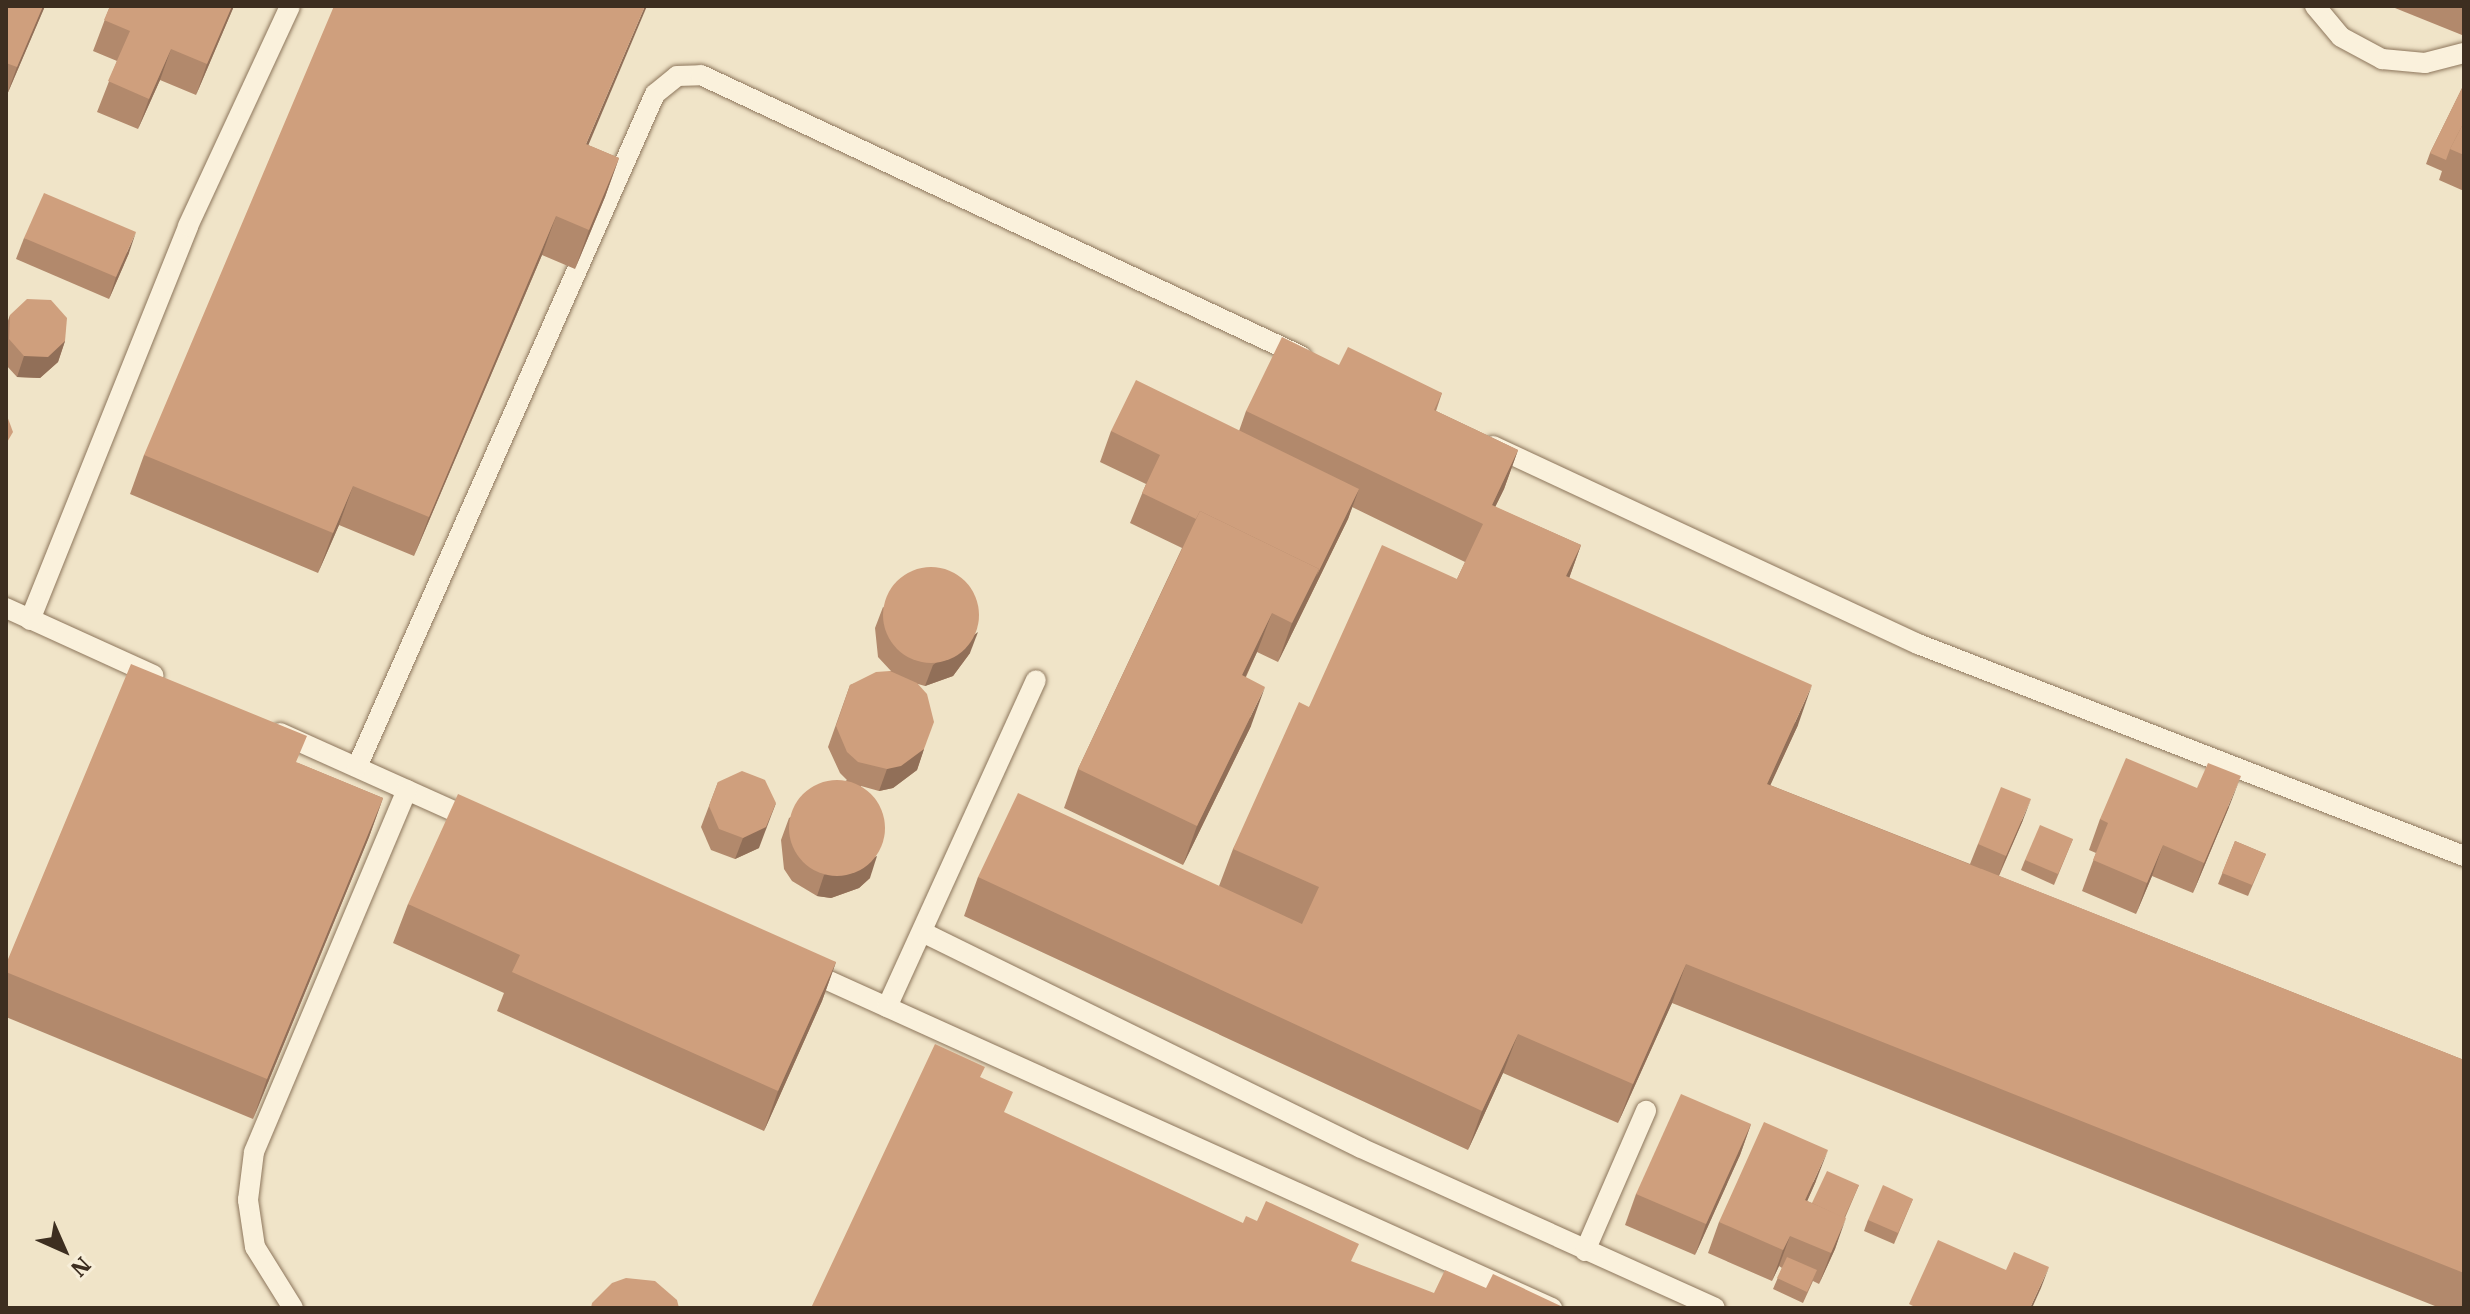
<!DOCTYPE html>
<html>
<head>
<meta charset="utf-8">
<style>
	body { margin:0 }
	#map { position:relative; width:2470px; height:1314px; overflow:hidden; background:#f0e4c8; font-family:"IBM Plex Serif",serif }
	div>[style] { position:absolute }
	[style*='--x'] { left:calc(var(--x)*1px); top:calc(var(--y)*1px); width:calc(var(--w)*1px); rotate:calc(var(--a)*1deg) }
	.roads { filter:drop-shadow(0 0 2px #8d765c) drop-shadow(0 0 2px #8d765c) }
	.service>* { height:20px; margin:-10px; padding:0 10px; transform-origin:10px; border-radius:10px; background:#faf1dc }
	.wall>* { inset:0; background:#b2896c }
	.shaded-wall>* { inset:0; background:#916f58 }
	.building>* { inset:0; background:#cf9f7d }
	.round { border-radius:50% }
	span { translate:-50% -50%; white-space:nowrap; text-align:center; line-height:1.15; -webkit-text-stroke:8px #f7eed8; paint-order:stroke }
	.frame { position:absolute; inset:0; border:8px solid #3d2e20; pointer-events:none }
	.north { position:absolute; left:24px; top:1210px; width:80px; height:80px; -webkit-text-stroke:6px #f7eed8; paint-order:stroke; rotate:135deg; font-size:22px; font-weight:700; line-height:32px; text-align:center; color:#3d2e20 }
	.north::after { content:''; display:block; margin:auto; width:28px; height:36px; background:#3d2e20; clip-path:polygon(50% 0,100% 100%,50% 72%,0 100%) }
</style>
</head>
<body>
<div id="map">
	<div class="roads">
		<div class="service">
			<div style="--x:2315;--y:6;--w:40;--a:50"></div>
			<div style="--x:2341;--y:37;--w:47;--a:28.2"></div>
			<div style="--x:2382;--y:59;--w:43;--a:5.3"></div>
			<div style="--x:2425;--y:63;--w:40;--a:-14.4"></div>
			<div style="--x:1493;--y:446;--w:469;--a:25"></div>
			<div style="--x:1918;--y:644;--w:586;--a:21.22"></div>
			<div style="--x:6;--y:608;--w:162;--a:24.5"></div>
			<div style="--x:30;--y:620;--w:424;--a:-68.1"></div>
			<div style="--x:188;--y:226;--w:242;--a:-65.1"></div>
			<div style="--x:280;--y:733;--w:213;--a:24.2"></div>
			<div style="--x:357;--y:767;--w:736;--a:-66.12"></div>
			<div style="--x:655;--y:94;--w:28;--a:-39"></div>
			<div style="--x:677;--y:76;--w:24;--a:-2"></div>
			<div style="--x:701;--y:75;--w:663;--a:25.1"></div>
			<div style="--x:922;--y:932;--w:489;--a:26.2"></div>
			<div style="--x:1361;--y:1148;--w:388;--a:24.3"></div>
			<div style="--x:805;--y:970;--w:820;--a:24.35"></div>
			<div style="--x:887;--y:1007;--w:359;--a:-65.5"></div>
			<div style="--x:1585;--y:1251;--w:153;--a:-66.5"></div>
			<div style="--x:293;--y:1308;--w:72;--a:-121.9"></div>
			<div style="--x:255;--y:1247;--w:48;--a:-98.5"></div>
			<div style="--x:248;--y:1200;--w:48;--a:-82.9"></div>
			<div style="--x:254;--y:1152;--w:393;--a:-67.1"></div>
		</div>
	</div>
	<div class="wall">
		<div style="clip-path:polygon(6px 6px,45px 6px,6px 97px)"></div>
		<div style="clip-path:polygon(110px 6px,234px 6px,196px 95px,160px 80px,138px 129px,97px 112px,117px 61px,93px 51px)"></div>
		<div style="clip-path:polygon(2390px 6px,2464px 6px,2464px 31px,2462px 35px)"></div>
		<div style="clip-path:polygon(2464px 84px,2464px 191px,2439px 180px,2442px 171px,2426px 164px,2430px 153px)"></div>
		<div style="clip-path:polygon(588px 145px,619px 158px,605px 197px,575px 269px,542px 255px,414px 556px,339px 525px,318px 573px,130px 494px,144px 455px)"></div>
		<div style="clip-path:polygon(24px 238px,129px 253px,109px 299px,16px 259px)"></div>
		<div style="clip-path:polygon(10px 315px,65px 341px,58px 362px,40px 378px,17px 377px,6px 365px,6px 326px)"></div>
		<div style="clip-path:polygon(1339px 365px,1442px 393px,1436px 411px,1518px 450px,1504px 489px,1495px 507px,1581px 545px,1569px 578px,1798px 725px,1770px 785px,1970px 864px,1978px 844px,2023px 820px,1999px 876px,2464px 1060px,2464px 1308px,2440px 1308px,1672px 1003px,1618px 1123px,1503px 1073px,1468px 1150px,964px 916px,978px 877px,1219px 886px,1233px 849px,1309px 707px,1457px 579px,1465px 562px,1352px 507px,1348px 519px,1278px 662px,1257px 652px,1246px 677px,1251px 726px,1183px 865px,1064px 808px,1078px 769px,1182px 548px,1130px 523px,1146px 484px,1100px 462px,1111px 431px,1239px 431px,1246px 411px)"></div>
		<div style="clip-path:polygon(883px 607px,970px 653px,953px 676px,925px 686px,918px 684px,924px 749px,917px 770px,893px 788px,879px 791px,861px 786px,870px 878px,859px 888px,831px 898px,817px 896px,792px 881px,784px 869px,781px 840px,789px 818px,847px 780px,840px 773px,828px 747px,850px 685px,891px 671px,878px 657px,875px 628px)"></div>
		<div style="clip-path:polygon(298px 763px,383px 798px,369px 837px,253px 1119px,6px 1017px,6px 964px)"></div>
		<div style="clip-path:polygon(718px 782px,759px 848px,735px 859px,711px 850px,701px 827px)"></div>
		<div style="clip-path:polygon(2229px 807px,2193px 893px,2152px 876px,2136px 914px,2082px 891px,2096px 853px,2089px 850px,2100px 819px)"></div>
		<div style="clip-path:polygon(2073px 839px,2054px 885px,2021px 870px,2025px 860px)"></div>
		<div style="clip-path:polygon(2235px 841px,2266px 854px,2248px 896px,2218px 884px)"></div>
		<div style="clip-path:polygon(408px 904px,836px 962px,822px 1001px,764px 1131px,497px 1011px,504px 993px,393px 943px)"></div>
		<div style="clip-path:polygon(1751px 1124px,1740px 1155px,1695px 1255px,1625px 1225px,1636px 1194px)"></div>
		<div style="clip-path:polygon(1816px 1181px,1807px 1201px,1812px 1203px,1859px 1185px,1845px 1218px,1835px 1249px,1819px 1284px,1813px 1281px,1803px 1303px,1773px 1289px,1782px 1268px,1779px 1266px,1772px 1281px,1708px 1253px,1719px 1222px)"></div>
		<div style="clip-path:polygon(1913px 1199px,1894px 1244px,1864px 1231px,1868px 1220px)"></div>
	</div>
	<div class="shaded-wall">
		<div style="clip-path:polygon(43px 6px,45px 6px,6px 97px,17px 67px)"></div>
		<div style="clip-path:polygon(232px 6px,234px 6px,196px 95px,207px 64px)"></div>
		<div style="clip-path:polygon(645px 6px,647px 6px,572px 184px,586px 144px)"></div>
		<div style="clip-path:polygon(171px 49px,160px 80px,138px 129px,149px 99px)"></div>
		<div style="clip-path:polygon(619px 158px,605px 197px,575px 269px,589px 230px)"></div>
		<div style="clip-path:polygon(556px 216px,542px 255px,414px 556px,429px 517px)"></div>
		<div style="clip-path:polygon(136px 232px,129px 253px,109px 299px,116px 277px)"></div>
		<div style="clip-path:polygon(65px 341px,58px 362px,40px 378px,17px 377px,24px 356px)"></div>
		<div style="clip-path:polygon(1518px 450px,1504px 489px,1477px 544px,1492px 505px)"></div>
		<div style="clip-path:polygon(353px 486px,339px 525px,318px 573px,333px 533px)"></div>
		<div style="clip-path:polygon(1359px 489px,1348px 519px,1278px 662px,1292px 623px)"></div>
		<div style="clip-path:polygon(1581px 545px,1567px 584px,1566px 576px)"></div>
		<div style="clip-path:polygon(1272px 613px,1257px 652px,1228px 714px,1242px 675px)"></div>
		<div style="clip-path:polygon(978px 632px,970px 653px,953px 676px,925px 686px,933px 665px)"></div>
		<div style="clip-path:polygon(1812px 685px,1798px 725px,1753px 823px,1767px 784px)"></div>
		<div style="clip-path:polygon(1265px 687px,1251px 726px,1183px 865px,1197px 826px)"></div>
		<div style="clip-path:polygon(924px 749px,917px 770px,893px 788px,879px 791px,887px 769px)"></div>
		<div style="clip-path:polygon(2241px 776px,2229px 807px,2193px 893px,2204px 863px)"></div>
		<div style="clip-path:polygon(383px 798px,369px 837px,253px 1119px,267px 1079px)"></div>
		<div style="clip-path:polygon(2031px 799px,2023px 820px,1998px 877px,2006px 856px)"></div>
		<div style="clip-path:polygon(776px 803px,759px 848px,735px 859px,743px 838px)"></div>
		<div style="clip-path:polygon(2163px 845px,2152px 876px,2136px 914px,2147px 883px)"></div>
		<div style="clip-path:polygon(877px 856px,870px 878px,859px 888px,831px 898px,817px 896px,824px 875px)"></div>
		<div style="clip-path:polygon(836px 962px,822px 1001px,764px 1131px,778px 1091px)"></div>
		<div style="clip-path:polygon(1686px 964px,1672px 1003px,1618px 1123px,1633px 1084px)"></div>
		<div style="clip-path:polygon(1518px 1034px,1503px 1073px,1468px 1150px,1482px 1111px)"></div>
		<div style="clip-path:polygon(1751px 1124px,1740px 1155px,1695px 1255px,1706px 1224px)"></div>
		<div style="clip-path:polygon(1828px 1150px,1816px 1181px,1794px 1231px,1805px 1200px)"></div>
		<div style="clip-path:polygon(1846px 1218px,1835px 1249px,1819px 1284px,1831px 1253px)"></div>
		<div style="clip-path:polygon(1790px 1236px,1779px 1266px,1772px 1281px,1783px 1250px)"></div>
		<div style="clip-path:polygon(2049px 1267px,2041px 1288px,2032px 1308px,2030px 1308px)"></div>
	</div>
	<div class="building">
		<div style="clip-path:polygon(6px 6px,43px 6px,17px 67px,6px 63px)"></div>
		<div style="clip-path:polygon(110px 6px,232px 6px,207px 64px,171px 49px,149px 99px,108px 81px,130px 31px,104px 20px)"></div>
		<div style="clip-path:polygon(334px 6px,645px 6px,586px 144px,619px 158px,589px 230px,556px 216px,429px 517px,353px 486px,333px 533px,144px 455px)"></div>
		<div style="clip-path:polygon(2464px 84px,2464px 122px,2450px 149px,2446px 160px,2430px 153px)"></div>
		<div style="clip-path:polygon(2464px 122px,2464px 155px,2450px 149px)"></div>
		<div style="clip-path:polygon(44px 193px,136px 232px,116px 277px,24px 238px)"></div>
		<div style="clip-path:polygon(27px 299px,51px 300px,67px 318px,65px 341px,48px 357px,24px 356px,9px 339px,10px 315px)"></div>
		<div style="clip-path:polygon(1282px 337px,1339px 365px,1348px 347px,1442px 393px,1434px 410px,1518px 450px,1492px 505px,1581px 545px,1566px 576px,1812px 685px,1767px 784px,2464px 1060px,2464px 1273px,1686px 964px,1633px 1084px,1518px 1034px,1482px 1111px,978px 877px,1018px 793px,1302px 924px,1319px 887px,1233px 849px,1299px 702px,1309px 707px,1382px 545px,1457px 579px,1483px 524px,1246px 411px)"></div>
		<div style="clip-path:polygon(1136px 380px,1359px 489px,1316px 577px,1319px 569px,1200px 511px,1196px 519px,1142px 493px,1160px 455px,1111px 431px)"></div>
		<div style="clip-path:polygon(6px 413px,13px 432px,6px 444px)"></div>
		<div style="clip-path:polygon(1200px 511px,1319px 569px,1292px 623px,1272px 613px,1242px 675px,1265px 687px,1197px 826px,1078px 769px)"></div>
		<div class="round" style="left:883px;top:567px;width:96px;height:96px"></div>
		<div style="clip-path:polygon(131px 664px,307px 736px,296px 762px,383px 798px,267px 1079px,6px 972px,6px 964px)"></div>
		<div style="clip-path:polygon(890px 671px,917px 683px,927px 694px,934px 722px,924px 749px,901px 766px,887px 769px,858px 762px,847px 752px,836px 726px,850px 685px,876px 672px)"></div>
		<div style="clip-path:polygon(2126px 758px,2197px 788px,2208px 763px,2241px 776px,2204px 863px,2163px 845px,2147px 883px,2093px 860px,2108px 823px,2100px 819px)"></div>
		<div style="clip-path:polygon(742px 771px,765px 780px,776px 803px,766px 827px,743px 838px,719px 829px,709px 806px,718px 782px)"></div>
		<div class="round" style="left:789px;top:780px;width:96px;height:96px"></div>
		<div style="clip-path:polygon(2001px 787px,2031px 799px,2006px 856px,1978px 844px)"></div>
		<div style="clip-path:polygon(458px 794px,836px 962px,778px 1091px,512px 972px,520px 955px,408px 904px)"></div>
		<div style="clip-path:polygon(2040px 825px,2073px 839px,2058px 874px,2025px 860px)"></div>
		<div style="clip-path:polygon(2235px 841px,2266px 854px,2252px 885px,2222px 873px)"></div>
		<div style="clip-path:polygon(935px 1044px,985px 1067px,980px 1077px,1013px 1092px,1004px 1112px,1243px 1223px,1246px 1216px,1257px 1221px,1266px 1201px,1359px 1244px,1351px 1261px,1434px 1293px,1445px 1270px,1486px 1288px,1493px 1274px,1565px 1308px,811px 1308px)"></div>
		<div style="clip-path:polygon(1681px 1094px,1751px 1124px,1706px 1224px,1636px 1194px)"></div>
		<div style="clip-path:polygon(1764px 1122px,1828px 1150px,1805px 1200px,1846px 1218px,1831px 1253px,1790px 1236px,1783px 1250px,1719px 1222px)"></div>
		<div style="clip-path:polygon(1827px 1171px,1859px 1185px,1844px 1218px,1812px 1203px)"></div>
		<div style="clip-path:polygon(1883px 1185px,1913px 1199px,1898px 1233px,1868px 1220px)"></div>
		<div style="clip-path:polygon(1938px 1240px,2006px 1270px,2014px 1252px,2049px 1267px,2030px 1308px,1917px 1308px,1909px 1304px)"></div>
		<div style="clip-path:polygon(1787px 1257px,1817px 1270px,1807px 1292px,1777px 1278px)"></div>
		<div style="clip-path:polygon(626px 1278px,655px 1281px,677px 1300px,679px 1308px,591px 1308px,592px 1303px,612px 1283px)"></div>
	</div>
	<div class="frame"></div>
	<div class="north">N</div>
</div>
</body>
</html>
